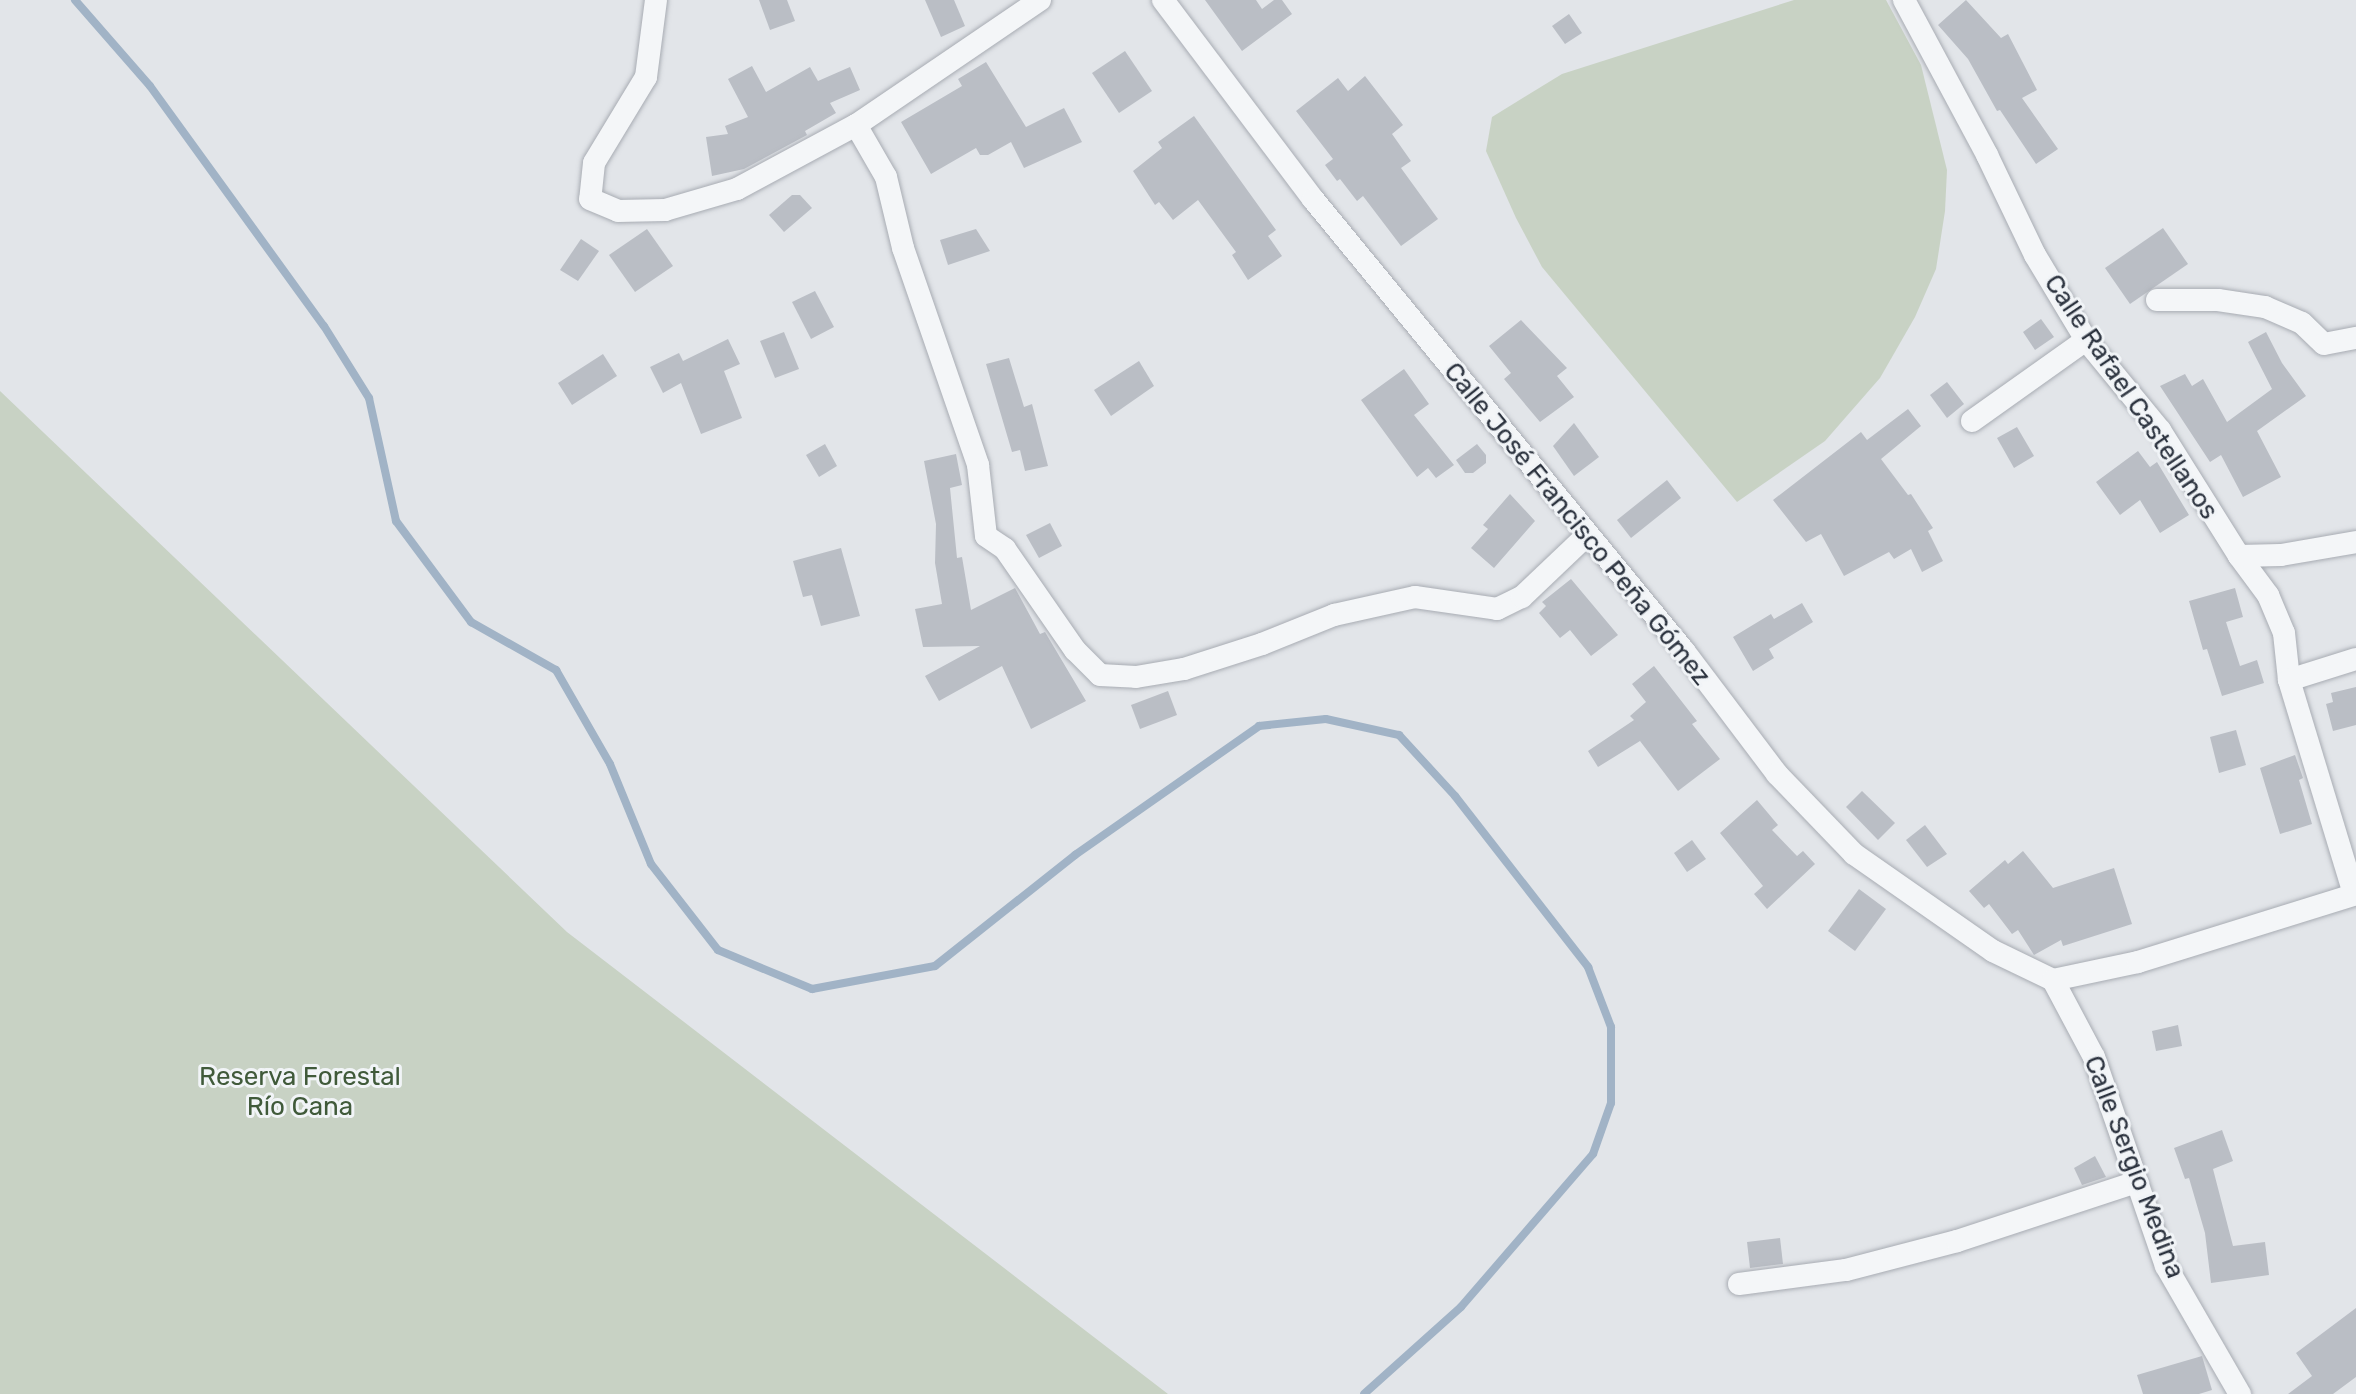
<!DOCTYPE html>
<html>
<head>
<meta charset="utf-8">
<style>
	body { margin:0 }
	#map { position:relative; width:2356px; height:1394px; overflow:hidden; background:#e2e5e9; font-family:Rubik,sans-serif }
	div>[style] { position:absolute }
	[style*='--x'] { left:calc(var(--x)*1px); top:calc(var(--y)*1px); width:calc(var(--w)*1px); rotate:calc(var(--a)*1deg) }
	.green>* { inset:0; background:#c8d2c4 }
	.stream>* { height:8px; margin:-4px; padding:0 4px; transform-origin:4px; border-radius:4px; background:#a1b3c6 }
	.building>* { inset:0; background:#babec5 }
	.roads { filter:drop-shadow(0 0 2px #a8acb3) drop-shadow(0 0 2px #a8acb3) }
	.street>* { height:22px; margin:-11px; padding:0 11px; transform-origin:11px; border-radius:11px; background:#f4f6f8 }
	span { translate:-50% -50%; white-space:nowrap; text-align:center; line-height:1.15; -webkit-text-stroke:6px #f1f4f7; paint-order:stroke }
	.street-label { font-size:26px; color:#2c333f }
	.park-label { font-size:26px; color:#405a3a }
</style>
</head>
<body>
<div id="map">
	<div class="green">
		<div style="clip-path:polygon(1794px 0,1886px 0,1921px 65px,1947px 170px,1945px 211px,1936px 269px,1915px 317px,1880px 378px,1825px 441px,1737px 502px,1542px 267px,1516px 218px,1486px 151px,1492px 117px,1562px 74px)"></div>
		<div style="clip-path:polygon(0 391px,567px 932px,1168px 1394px,0 1394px)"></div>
	</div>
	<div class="stream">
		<div style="--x:75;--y:0;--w:114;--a:48.9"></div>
		<div style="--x:150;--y:86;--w:296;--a:54.1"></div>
		<div style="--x:324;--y:326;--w:85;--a:58"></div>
		<div style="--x:369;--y:398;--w:126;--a:77.6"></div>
		<div style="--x:396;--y:521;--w:126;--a:53.4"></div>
		<div style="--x:471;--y:622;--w:98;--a:29.5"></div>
		<div style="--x:556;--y:670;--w:108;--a:60.1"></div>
		<div style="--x:610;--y:764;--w:108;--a:67.7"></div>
		<div style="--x:651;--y:864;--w:109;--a:52.1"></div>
		<div style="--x:718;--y:950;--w:102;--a:22.5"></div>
		<div style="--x:812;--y:989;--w:125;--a:-10.6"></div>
		<div style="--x:935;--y:966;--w:179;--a:-38.4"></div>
		<div style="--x:1075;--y:855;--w:225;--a:-35"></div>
		<div style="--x:1259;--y:726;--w:67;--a:-6"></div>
		<div style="--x:1326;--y:719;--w:75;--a:12.4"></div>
		<div style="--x:1399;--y:735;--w:83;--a:47.4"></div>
		<div style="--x:1455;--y:796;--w:217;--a:52.1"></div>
		<div style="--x:1588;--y:967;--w:64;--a:69"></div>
		<div style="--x:1611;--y:1027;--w:76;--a:90"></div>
		<div style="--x:1611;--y:1103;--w:54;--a:109.4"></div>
		<div style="--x:1593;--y:1154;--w:202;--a:130.8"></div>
		<div style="--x:1461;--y:1307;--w:130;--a:138.1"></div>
	</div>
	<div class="building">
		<div style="clip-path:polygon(759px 0,787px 0,795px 21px,770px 30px)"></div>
		<div style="clip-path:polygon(925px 0,954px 0,965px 26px,941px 37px)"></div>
		<div style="clip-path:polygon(1205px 0,1256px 0,1262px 9px,1274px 0,1282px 0,1292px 14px,1242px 51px)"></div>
		<div style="clip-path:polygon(1966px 0,2001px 38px,2008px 34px,2037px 90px,2022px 98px,2058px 149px,2036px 164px,2000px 110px,1997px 111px,1968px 59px,1938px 25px)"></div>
		<div style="clip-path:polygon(1569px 14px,1582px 33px,1565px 44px,1552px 26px)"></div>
		<div style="clip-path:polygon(1125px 51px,1152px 91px,1119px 113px,1092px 73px)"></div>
		<div style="clip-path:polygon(986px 62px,1026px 127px,1064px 108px,1082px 142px,1024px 168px,1011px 142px,988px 155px,980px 155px,976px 148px,931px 174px,901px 122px,962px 86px,958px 79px)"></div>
		<div style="clip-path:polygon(752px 66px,766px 92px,810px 67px,818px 81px,850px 67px,860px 90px,830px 103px,836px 113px,805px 131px,807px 135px,744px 169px,712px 176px,706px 137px,728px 134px,725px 126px,748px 117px,728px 79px)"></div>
		<div style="clip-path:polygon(1365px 76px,1403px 125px,1392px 134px,1411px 161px,1401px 168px,1438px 219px,1401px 246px,1363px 196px,1357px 201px,1340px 179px,1337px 181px,1325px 165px,1333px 159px,1296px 111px,1338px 78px,1348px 91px)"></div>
		<div style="clip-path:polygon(1194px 116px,1276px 230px,1268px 236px,1282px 256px,1248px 280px,1232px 255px,1236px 252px,1198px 200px,1173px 220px,1159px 202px,1155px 205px,1133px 171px,1162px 148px,1158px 142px)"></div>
		<div style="clip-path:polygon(792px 195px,800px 195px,812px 208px,784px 232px,769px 215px)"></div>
		<div style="clip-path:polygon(2163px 228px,2188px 264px,2130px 304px,2105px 268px)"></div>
		<div style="clip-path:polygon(647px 229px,673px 266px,635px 292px,609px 255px)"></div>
		<div style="clip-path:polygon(976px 229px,990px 251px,948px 265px,940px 240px)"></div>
		<div style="clip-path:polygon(581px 239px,599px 251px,578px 281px,560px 270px)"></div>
		<div style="clip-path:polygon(815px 291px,834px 327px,811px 339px,792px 302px)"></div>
		<div style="clip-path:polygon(2041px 319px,2054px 337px,2035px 350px,2023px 332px)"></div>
		<div style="clip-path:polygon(1521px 320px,1567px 368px,1557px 376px,1574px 397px,1540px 422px,1504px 379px,1511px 373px,1489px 346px)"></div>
		<div style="clip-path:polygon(784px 332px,799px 369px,775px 378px,760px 341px)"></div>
		<div style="clip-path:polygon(2266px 332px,2282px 363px,2306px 396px,2257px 431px,2281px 477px,2243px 497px,2221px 455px,2210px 462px,2160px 386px,2185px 374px,2192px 386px,2203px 379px,2227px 422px,2272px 389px,2248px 342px)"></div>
		<div style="clip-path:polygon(728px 339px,740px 364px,724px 371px,742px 418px,701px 434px,681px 383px,663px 393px,650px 367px,679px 353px,683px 361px)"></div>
		<div style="clip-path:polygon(603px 354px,617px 376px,572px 405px,558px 383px)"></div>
		<div style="clip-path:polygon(1009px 358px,1024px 407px,1032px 404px,1048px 466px,1025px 471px,1020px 450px,1012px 452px,986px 364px)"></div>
		<div style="clip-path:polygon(1139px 361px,1154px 386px,1111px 416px,1094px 390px)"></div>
		<div style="clip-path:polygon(1404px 369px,1429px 404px,1414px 415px,1454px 465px,1436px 478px,1428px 468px,1417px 477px,1361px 400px)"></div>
		<div style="clip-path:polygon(1947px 382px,1964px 404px,1947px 418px,1930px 395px)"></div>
		<div style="clip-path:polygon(1908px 409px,1921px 426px,1881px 459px,1908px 495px,1911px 494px,1933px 528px,1928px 531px,1943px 561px,1922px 572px,1911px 549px,1894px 559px,1889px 552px,1844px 576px,1821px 534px,1806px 542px,1773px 500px,1861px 432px,1867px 440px)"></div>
		<div style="clip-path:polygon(1574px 423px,1599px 457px,1574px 476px,1553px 446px)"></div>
		<div style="clip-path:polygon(2017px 427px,2034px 456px,2014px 468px,1997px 438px)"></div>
		<div style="clip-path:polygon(825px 444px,837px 466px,819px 477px,806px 455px)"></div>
		<div style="clip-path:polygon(1477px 444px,1486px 455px,1486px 463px,1473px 473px,1465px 473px,1456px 460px)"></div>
		<div style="clip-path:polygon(2138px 451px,2150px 467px,2157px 462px,2189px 515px,2160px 533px,2140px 500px,2120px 515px,2096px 482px)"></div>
		<div style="clip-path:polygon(956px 454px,962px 485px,950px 488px,957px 558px,962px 557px,971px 610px,1015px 588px,1040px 634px,1045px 632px,1086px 701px,1031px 729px,1002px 666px,939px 701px,925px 676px,980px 646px,923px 647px,915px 609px,942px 604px,935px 563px,936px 524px,924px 461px)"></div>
		<div style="clip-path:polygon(1667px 480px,1681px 498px,1631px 538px,1617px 520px)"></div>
		<div style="clip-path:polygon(1510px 494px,1535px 521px,1494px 568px,1471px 548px,1488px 529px,1483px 525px)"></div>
		<div style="clip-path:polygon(1050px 523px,1062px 546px,1039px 558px,1026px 535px)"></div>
		<div style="clip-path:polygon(841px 548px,860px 616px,821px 626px,812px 595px,803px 597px,793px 561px)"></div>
		<div style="clip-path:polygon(1571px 579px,1618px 635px,1591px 656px,1570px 630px,1560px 638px,1539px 613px,1546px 606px,1542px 602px)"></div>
		<div style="clip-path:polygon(2235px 588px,2243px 617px,2226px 622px,2240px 666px,2257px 660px,2264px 683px,2222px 696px,2207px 649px,2203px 650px,2189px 601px)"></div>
		<div style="clip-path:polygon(1802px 603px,1813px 622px,1769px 649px,1774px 658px,1753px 671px,1733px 637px,1771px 614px,1774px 619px)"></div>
		<div style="clip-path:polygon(1654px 666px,1697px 721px,1692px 724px,1720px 759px,1678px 791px,1640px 741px,1598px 767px,1588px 751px,1634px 720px,1630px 716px,1646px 702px,1632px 684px)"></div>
		<div style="clip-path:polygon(2356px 687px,2356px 725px,2333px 731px,2326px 704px,2333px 702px,2331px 693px)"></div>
		<div style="clip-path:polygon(1168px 691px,1177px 715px,1140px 729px,1131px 705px)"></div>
		<div style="clip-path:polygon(2236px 730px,2246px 765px,2219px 773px,2210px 737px)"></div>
		<div style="clip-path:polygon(2295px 755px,2303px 778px,2299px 780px,2312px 824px,2280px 834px,2260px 768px)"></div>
		<div style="clip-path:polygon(1862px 791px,1895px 823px,1878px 840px,1846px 807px)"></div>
		<div style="clip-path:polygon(1757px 800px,1778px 825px,1772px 830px,1797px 856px,1803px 851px,1815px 864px,1767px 909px,1754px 894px,1763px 886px,1720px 833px)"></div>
		<div style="clip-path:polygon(1925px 825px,1947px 854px,1927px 867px,1906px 840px)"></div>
		<div style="clip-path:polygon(1692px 840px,1706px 859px,1687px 872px,1674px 853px)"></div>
		<div style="clip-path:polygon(2023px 851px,2053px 888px,2114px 868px,2132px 924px,2063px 946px,2061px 940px,2034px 955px,2018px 930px,2012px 934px,1989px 904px,1984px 908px,1969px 891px,2005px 860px,2008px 864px)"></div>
		<div style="clip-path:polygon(1859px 889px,1886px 909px,1855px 951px,1828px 931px)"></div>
		<div style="clip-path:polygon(2178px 1025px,2182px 1046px,2156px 1051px,2152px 1031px)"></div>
		<div style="clip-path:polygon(2222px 1130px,2233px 1161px,2213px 1169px,2233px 1246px,2265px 1242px,2269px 1275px,2211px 1283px,2205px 1233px,2189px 1178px,2185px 1179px,2174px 1148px)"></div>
		<div style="clip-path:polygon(2095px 1156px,2106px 1177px,2082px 1185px,2074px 1168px)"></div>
		<div style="clip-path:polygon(1780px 1238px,1783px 1264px,1750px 1268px,1747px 1242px)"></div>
		<div style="clip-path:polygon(2356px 1308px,2356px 1377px,2333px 1394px,2288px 1394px,2312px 1376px,2296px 1353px)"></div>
		<div style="clip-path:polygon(2202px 1356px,2212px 1390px,2199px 1394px,2143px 1394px,2137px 1375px)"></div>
	</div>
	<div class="roads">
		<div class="street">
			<div style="--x:656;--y:0;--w:78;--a:97.4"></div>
			<div style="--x:646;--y:77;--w:100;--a:121.2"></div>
			<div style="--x:594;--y:163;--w:36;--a:96"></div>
			<div style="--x:590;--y:199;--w:30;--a:23"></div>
			<div style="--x:618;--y:211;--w:47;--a:-1.2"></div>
			<div style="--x:665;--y:210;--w:75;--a:-16.3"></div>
			<div style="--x:737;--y:189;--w:135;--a:-28.3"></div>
			<div style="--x:1040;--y:0;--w:222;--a:145.8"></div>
			<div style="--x:856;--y:125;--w:60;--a:60"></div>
			<div style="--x:886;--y:177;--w:73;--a:76.5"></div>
			<div style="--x:903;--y:248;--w:230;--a:70.9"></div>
			<div style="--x:978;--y:465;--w:71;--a:83.6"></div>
			<div style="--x:986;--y:536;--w:23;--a:34"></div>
			<div style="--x:1005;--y:549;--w:123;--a:55.3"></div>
			<div style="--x:1075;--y:650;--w:35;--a:45"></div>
			<div style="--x:1100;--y:675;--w:36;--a:3"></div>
			<div style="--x:1136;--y:677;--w:49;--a:-9.5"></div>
			<div style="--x:1184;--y:669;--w:82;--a:-17.8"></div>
			<div style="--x:1262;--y:644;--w:78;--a:-21.9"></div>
			<div style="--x:1334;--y:615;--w:83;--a:-12.5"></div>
			<div style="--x:1415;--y:597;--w:83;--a:8.3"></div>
			<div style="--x:1497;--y:609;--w:28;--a:-26"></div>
			<div style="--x:1522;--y:597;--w:90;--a:-43.6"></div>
			<div style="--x:1163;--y:0;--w:249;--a:53"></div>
			<div style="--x:1313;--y:199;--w:585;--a:50.62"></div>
			<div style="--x:1684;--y:651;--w:154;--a:52.9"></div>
			<div style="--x:1777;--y:774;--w:111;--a:46.1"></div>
			<div style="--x:1854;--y:854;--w:169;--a:34.9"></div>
			<div style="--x:1993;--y:951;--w:67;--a:25.8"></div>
			<div style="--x:1904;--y:0;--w:176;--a:61.8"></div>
			<div style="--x:1987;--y:155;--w:111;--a:64.4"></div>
			<div style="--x:2035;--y:255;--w:99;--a:59"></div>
			<div style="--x:2086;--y:340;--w:117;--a:50.6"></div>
			<div style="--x:2160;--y:430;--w:149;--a:57.9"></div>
			<div style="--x:2239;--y:556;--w:49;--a:53.4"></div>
			<div style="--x:2268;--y:595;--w:41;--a:67.2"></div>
			<div style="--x:2284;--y:633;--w:47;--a:83.9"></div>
			<div style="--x:2289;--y:680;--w:224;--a:73.1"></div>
			<div style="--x:2157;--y:300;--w:61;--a:0"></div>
			<div style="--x:2218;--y:300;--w:48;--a:8.5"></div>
			<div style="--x:2265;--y:307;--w:40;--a:23.4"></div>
			<div style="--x:2302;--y:323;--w:30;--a:44"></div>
			<div style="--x:2324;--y:344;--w:33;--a:-11"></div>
			<div style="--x:1972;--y:421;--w:140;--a:-35.4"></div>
			<div style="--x:2239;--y:556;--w:42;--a:-1.4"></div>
			<div style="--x:2281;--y:555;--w:76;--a:-9.8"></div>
			<div style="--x:2289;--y:680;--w:70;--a:-17.4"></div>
			<div style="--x:2053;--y:980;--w:87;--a:62"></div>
			<div style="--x:2094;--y:1057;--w:221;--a:71"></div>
			<div style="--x:2166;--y:1266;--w:148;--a:60"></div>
			<div style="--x:2053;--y:980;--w:87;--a:-12"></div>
			<div style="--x:2138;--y:962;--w:228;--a:-17.3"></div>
			<div style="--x:1739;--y:1284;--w:108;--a:-7.5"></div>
			<div style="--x:1846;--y:1270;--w:115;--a:-14.6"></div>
			<div style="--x:1957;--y:1241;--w:188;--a:-18.2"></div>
		</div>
	</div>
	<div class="street-label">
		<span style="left:2131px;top:397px;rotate:56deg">Calle Rafael Castellanos</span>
		<span style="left:1577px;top:524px;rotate:51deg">Calle José Francisco Peña Gómez</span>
		<span style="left:2134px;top:1167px;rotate:69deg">Calle Sergio Medina</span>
	</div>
	<div class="park-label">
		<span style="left:300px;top:1092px">Reserva Forestal<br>Río Cana</span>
	</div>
</div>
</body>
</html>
